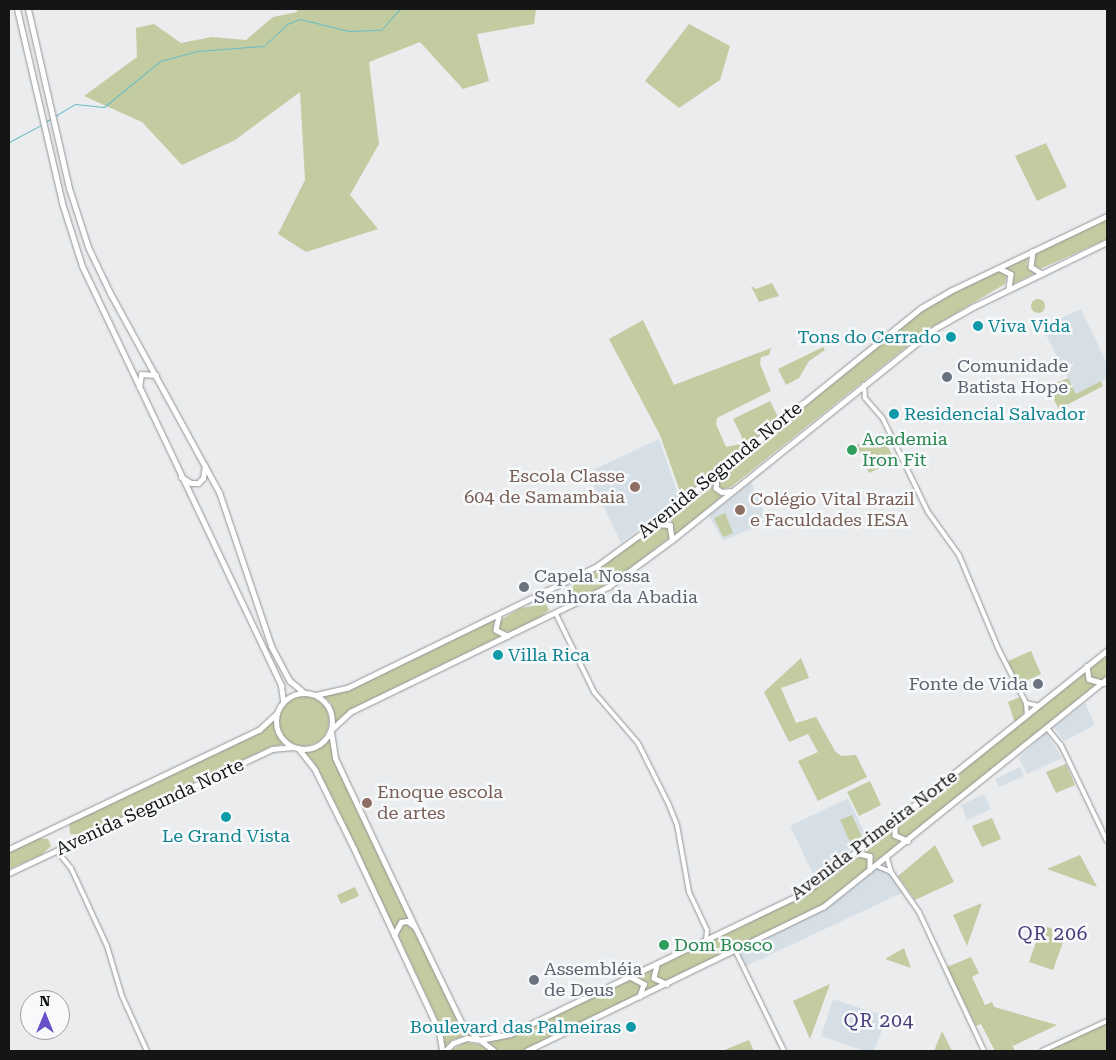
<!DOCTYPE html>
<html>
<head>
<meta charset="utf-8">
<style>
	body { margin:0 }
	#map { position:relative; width:1116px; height:1060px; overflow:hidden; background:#eaecee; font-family:"Roboto Serif",serif }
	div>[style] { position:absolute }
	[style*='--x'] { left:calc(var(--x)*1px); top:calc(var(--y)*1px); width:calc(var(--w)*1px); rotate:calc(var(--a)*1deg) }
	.built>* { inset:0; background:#d7dfe6 }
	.green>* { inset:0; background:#c3cba1 }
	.round { border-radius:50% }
	.stream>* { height:1px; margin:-0.5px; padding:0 0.5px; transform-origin:0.5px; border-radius:0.5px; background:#69bdc6 }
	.roads { filter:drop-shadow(0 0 1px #929496) drop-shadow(0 0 1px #929496) }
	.tertiary>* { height:4px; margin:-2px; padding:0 2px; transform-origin:2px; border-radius:2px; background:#fff }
	.secondary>* { height:4.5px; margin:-2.25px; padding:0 2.25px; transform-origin:2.25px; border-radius:2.25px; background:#fff }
	.primary>* { height:5px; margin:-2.5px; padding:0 2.5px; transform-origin:2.5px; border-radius:2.5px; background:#fff }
	.primary>.ring { margin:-2.5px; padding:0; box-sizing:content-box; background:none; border:5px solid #fff; border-radius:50% }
	.dots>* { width:14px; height:14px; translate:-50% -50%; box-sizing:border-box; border:2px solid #f7f9fb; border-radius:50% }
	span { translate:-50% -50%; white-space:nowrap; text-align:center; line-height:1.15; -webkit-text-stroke:5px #f7f9fb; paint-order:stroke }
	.culture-label { font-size:18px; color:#0d838f }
	.left { translate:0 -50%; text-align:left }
	.right { translate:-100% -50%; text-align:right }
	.worship-label { font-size:18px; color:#5b616d }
	.leisure-label { font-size:18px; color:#27864d }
	.street-label { font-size:18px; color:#141515 }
	.education-label { font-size:18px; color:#785e54 }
	.neighbourhood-label { font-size:19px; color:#453c79; letter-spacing:1px }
	.frame { position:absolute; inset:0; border:10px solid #141515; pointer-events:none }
	.north { position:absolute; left:20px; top:990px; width:50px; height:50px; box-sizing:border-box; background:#f7f9fb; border:1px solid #9c9e9f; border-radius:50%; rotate:0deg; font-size:14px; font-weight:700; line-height:20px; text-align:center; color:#141515 }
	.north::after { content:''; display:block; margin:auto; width:18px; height:22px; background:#674fc8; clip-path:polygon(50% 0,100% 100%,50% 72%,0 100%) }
</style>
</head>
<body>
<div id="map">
	<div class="built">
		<div style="clip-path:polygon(1081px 309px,1107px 364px,1107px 378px,1076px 394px,1042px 327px)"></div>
		<div style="clip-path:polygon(659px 439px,679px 497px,621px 543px,590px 478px,591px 471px)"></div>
		<div style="clip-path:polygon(751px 482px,768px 521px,723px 541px,709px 516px)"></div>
		<div style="clip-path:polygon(1085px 703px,1095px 725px,1064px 741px,1054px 727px)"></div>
		<div style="clip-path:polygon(1046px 732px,1062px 758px,1027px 774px,1019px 758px)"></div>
		<div style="clip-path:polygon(1020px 767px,1024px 776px,999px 787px,995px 779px)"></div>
		<div style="clip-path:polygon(984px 794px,991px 809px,967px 820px,961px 805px)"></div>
		<div style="clip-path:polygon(848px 798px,866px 836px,815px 878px,790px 826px)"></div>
		<div style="clip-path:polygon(884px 859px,906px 891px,746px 966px,738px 950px)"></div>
		<div style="clip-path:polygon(833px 999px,887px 1017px,874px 1051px,865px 1051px,821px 1036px)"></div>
	</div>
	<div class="green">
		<div style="clip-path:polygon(297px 9px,536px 9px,534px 24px,477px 34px,489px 81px,463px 89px,420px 42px,369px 62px,379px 144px,350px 195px,378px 229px,306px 252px,278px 234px,305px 180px,300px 92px,235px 140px,182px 165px,142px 122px,84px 96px,137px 57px,136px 28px,154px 24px,181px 43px,212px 37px,246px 40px,273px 17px,297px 12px)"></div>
		<div style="clip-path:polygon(689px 24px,730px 46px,720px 80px,679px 108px,645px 81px)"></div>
		<div style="clip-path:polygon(1046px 143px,1067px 187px,1037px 201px,1015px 156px)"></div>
		<div style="clip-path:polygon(1107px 217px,1107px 239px,1040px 269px,1031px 263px,1034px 252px)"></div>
		<div style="clip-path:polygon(1028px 255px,1027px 265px,1035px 273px,1013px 284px,1013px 274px,1005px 267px)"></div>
		<div style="clip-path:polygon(999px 271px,1007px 274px,1005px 284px,929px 329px,731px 487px,722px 489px,717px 482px,719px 476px,922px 309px,951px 292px)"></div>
		<div style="clip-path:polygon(772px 283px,779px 296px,759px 302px,751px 286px,756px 289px)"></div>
		<div class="round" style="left:1031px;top:299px;width:14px;height:14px"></div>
		<div style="clip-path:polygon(643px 320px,674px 385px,771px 348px,769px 355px,761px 357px,760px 364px,771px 391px,717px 418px,716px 424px,726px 447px,741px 444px,742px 437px,733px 419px,770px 401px,779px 419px,682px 497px,660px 435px,609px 339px)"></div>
		<div style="clip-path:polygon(823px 347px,825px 350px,809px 361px,799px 378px,786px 385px,778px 369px)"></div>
		<div style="clip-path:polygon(1068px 378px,1076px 394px,1101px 381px,1103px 386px,1059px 409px,1047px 387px)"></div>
		<div style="clip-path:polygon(881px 433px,893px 457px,897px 455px,899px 459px,869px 473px,856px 445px)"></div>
		<div style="clip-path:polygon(712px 480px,718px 494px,724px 495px,674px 536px,671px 520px,663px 520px)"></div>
		<div style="clip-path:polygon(725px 513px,733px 533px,723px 537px,714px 518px)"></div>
		<div style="clip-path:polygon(668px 525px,672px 530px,669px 538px,617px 579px,572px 602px,567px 592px,575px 584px,658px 526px)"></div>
		<div style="clip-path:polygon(546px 604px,549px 610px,536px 621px,511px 632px,498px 630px,497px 622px,521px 608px)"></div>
		<div style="clip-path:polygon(494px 620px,493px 631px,501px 636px,355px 707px,335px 724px,331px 703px,322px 695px,348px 690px)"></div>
		<div style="clip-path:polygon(1107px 650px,1107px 677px,817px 909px,523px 1051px,496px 1051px,487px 1041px,510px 1036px,798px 898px)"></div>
		<div style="clip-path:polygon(1031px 651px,1041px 674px,1019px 684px,1008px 661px)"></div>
		<div style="clip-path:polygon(801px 658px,809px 678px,781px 688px,796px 723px,816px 717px,835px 751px,841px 756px,856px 755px,867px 777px,818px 801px,798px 761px,818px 752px,808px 734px,789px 742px,764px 692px)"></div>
		<div class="round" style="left:279px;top:696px;width:50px;height:50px"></div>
		<div style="clip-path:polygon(1020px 697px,1026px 710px,1015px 723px,1008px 702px)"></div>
		<div style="clip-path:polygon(273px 719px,276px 733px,284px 744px,268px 748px,85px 835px,70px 834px,69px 822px,262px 730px)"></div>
		<div style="clip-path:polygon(330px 739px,334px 759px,411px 921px,400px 920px,394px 929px,333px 799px,312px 760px,302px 752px,315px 749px)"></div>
		<div style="clip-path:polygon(1066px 764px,1075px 785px,1056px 793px,1046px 772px)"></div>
		<div style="clip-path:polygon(870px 781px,881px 805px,859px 816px,847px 792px)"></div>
		<div style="clip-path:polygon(852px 815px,862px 837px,850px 842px,840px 820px)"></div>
		<div style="clip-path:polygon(992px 818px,1001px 839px,982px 847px,972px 826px)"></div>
		<div style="clip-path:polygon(36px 838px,48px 839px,51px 846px,41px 855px,9px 869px,9px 852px)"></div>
		<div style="clip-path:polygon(935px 845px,954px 882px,915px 900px,898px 876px)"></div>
		<div style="clip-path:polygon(1080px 855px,1097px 887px,1047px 869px)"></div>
		<div style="clip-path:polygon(355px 887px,359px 896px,341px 904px,337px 895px)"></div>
		<div style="clip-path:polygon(982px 903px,967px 946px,953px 915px)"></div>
		<div style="clip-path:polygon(406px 923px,413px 928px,461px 1025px,471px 1035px,454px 1039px,444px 1047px,443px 1031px,397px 933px,401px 924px)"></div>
		<div style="clip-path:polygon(1042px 925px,1066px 934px,1053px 970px,1029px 962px)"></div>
		<div style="clip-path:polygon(904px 948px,911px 968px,885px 959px)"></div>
		<div style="clip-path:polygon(971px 957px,979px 973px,972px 977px,985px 1005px,992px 1002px,994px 1007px,1057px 1025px,1013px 1046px,1006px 1032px,1015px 1051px,995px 1051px,981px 1024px,976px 1026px,947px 967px)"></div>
		<div style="clip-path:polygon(830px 984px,810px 1039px,793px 1001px)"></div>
		<div style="clip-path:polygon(1107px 1022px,1107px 1051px,1045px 1051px)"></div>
		<div style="clip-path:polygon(942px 1031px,952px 1051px,934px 1051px)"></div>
		<div style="clip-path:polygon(749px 1040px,754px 1051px,722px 1051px)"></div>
		<div style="clip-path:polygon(465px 1042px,481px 1045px,489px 1051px,450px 1051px)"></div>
	</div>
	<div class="stream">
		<div style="--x:55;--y:116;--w:23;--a:-31"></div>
		<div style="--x:75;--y:104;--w:29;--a:6"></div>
		<div style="--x:104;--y:107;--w:72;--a:-39.4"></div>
		<div style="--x:160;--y:61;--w:38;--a:-15"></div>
		<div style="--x:197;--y:51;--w:67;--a:-4.3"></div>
		<div style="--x:264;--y:46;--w:32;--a:-44"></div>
		<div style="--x:287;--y:24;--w:14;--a:-21"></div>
		<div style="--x:300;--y:19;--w:49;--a:14"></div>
		<div style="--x:348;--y:31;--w:33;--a:-2"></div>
		<div style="--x:381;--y:30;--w:28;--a:-48"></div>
		<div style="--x:45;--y:122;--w:8;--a:-30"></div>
		<div style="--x:9;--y:142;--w:36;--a:-28"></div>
	</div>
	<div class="roads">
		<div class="tertiary">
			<div style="--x:864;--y:385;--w:13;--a:86"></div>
			<div style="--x:865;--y:398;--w:28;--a:49"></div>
			<div style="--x:883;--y:419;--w:103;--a:64.2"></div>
			<div style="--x:928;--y:512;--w:53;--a:54.2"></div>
			<div style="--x:959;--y:555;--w:103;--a:67.2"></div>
			<div style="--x:999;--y:650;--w:59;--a:63"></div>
			<div style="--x:556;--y:614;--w:87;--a:64"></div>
			<div style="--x:594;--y:692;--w:67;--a:49.2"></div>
			<div style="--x:638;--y:743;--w:69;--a:63.4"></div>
			<div style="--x:669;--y:805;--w:22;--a:68"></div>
			<div style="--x:677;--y:825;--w:68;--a:79.8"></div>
			<div style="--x:689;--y:892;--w:42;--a:64.7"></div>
			<div style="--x:707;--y:930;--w:9;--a:96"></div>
			<div style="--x:1027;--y:715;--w:12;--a:-95"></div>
			<div style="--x:1026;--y:703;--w:13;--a:13"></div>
			<div style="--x:1047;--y:728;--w:22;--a:51"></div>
			<div style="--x:1061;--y:745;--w:106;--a:64.4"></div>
			<div style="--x:57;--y:851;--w:22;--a:51"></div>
			<div style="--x:71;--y:868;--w:86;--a:65.2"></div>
			<div style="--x:107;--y:946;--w:52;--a:73.3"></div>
			<div style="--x:122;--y:996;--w:60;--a:65.6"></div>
			<div style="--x:887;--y:858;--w:15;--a:74"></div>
			<div style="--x:877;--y:866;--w:15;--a:23"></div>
			<div style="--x:891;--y:872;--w:49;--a:55"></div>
			<div style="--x:919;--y:912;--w:153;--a:64.9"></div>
			<div style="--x:736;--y:952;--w:110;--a:64.1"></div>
			<div style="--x:1042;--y:1051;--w:72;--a:-24.8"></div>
		</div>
		<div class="secondary">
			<div style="--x:1033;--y:251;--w:16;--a:97"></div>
			<div style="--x:1031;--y:267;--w:12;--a:31"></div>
			<div style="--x:999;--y:268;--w:13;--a:27"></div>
			<div style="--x:1011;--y:274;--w:15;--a:98"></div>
			<div style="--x:717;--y:475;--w:13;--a:94"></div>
			<div style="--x:716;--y:488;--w:7;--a:34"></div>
			<div style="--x:722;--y:492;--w:9;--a:-6"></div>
			<div style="--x:656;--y:524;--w:14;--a:4"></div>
			<div style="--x:670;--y:525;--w:13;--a:81"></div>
			<div style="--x:499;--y:616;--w:14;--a:102"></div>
			<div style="--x:496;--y:630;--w:13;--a:27"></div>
			<div style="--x:1087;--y:666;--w:13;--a:81"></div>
			<div style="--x:1089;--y:679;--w:15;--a:16"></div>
			<div style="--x:316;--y:695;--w:32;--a:-13"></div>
			<div style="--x:347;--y:688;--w:278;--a:-26"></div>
			<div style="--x:597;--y:566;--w:69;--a:-36.2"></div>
			<div style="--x:653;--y:525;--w:345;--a:-39"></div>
			<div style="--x:921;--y:308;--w:34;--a:-30"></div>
			<div style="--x:950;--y:291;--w:174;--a:-25.5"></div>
			<div style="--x:331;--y:730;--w:26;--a:-43"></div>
			<div style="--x:350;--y:712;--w:287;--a:-25.9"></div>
			<div style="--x:608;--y:587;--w:79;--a:-36.3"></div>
			<div style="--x:672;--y:540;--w:339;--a:-38.8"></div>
			<div style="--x:936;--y:328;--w:43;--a:-29.6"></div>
			<div style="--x:973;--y:307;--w:149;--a:-25.9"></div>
			<div style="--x:895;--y:823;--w:12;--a:90"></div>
			<div style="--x:895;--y:835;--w:14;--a:25"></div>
			<div style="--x:9;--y:849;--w:277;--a:-25.5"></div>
			<div style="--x:259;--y:730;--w:23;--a:-43"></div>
			<div style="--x:856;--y:853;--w:14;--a:12"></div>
			<div style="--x:870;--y:856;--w:14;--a:90"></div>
			<div style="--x:9;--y:873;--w:291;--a:-25.2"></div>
			<div style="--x:272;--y:749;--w:21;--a:-5"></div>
			<div style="--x:657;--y:965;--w:13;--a:103"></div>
			<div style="--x:654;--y:978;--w:14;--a:25"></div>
			<div style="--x:631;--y:977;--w:15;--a:28"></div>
			<div style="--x:644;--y:984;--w:13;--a:108"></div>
			<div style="--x:480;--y:1040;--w:31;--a:-11"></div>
			<div style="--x:510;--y:1034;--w:330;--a:-25.7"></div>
			<div style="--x:807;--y:891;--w:384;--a:-38.7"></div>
			<div style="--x:526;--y:1051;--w:330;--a:-25.9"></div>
			<div style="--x:823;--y:907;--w:364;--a:-38.8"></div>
		</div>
		<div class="primary">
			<div style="--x:17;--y:9;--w:199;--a:76.9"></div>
			<div style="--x:62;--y:203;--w:66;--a:72.4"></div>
			<div style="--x:82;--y:266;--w:465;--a:64.6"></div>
			<div style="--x:281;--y:686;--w:15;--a:82"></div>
			<div style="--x:28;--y:9;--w:184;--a:77.1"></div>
			<div style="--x:69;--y:188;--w:62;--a:72.1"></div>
			<div style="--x:88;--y:247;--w:51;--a:64.4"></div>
			<div style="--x:110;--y:293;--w:227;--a:61.3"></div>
			<div style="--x:219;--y:492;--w:163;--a:71.3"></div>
			<div style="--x:271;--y:646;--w:40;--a:62"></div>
			<div style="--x:290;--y:681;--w:17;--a:40"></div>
			<div style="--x:139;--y:387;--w:13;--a:-81"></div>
			<div style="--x:141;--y:374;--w:15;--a:4"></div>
			<div style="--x:181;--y:477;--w:12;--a:31"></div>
			<div style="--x:191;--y:483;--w:7;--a:0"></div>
			<div style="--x:198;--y:483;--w:7;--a:-45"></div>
			<div style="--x:203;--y:478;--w:12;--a:-81"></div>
			<div class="ring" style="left:276px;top:693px;width:51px;height:51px"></div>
			<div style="--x:331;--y:732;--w:26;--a:81"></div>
			<div style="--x:335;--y:758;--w:187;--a:64.7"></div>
			<div style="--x:415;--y:927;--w:106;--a:64.2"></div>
			<div style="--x:461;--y:1022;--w:24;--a:45"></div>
			<div style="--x:298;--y:748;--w:28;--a:52"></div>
			<div style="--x:315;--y:770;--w:88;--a:63.7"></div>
			<div style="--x:354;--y:849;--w:201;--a:65"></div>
			<div style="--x:439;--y:1031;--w:20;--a:81"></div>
			<div style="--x:394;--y:935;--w:15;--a:-62"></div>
			<div style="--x:401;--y:922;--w:6;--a:-9"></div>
			<div style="--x:407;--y:921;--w:9;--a:36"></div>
			<div style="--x:445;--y:1051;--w:11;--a:-45"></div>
			<div style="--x:453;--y:1043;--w:15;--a:-20"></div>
			<div style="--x:467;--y:1038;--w:13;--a:9"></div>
			<div style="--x:480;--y:1040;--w:18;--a:38"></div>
		</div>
	</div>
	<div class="dots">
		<div style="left:978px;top:326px;background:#0f9aa8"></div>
		<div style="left:951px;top:337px;background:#0f9aa8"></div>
		<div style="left:947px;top:377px;background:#6b7280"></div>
		<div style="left:894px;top:414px;background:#0f9aa8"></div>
		<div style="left:852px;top:450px;background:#2e9e5b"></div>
		<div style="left:635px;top:487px;background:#8d6e63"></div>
		<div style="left:740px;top:510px;background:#8d6e63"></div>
		<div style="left:524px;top:587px;background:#6b7280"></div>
		<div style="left:498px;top:655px;background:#0f9aa8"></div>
		<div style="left:1038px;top:684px;background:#6b7280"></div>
		<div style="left:367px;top:803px;background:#8d6e63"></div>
		<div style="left:226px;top:817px;background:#0f9aa8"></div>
		<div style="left:664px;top:945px;background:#2e9e5b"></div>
		<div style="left:534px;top:980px;background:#6b7280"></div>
		<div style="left:631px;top:1027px;background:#0f9aa8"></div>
	</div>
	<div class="culture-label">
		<span class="left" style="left:988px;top:326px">Viva Vida</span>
		<span class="right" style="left:941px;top:337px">Tons do Cerrado</span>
		<span class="left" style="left:904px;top:414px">Residencial Salvador</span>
		<span class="left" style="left:508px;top:655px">Villa Rica</span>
		<span style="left:226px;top:836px">Le Grand Vista</span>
		<span class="right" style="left:621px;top:1027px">Boulevard das Palmeiras</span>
	</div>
	<div class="worship-label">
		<span class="left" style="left:957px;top:377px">Comunidade<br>Batista Hope</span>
		<span class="left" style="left:534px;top:587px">Capela Nossa<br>Senhora da Abadia</span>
		<span class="right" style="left:1028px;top:684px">Fonte de Vida</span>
		<span class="left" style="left:544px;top:980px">Assembléia<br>de Deus</span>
	</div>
	<div class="leisure-label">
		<span class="left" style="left:862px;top:450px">Academia<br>Iron Fit</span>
		<span class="left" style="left:674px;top:945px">Dom Bosco</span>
	</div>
	<div class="street-label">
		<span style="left:720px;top:470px;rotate:-39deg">Avenida Segunda Norte</span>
		<span style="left:150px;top:807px;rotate:-25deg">Avenida Segunda Norte</span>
		<span style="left:874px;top:835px;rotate:-37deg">Avenida Primeira Norte</span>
	</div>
	<div class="education-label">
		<span class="right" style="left:625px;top:487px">Escola Classe<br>604 de Samambaia</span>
		<span class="left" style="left:750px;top:510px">Colégio Vital Brazil<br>e Faculdades IESA</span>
		<span class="left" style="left:377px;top:803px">Enoque escola<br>de artes</span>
	</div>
	<div class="neighbourhood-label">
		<span style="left:1053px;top:934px">QR 206</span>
		<span style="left:879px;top:1021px">QR 204</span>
	</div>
	<div class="frame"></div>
	<div class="north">N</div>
</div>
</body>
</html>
